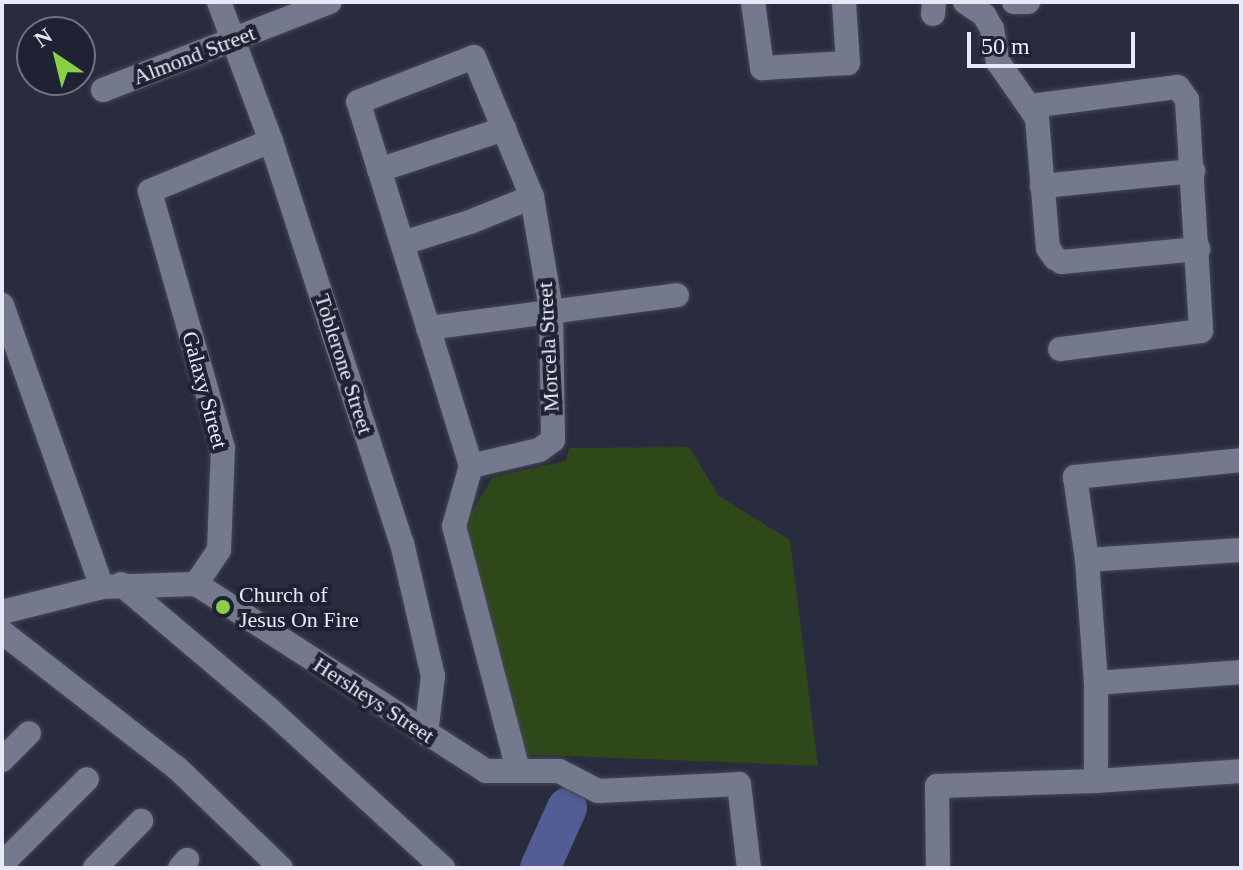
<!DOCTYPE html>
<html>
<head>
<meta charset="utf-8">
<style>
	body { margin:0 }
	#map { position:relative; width:1243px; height:870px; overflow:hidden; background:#292c3e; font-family:Georgia,serif }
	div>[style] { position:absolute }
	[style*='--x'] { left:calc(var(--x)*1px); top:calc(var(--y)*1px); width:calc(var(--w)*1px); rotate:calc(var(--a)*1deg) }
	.green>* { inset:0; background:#2f4819 }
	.river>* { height:40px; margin:-20px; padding:0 20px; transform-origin:20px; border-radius:20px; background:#525c95 }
	.roads { filter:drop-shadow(0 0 2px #454756) drop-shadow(0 0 2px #454756) }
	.minor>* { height:24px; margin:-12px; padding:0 12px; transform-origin:12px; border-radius:12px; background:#75798e }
	.dots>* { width:22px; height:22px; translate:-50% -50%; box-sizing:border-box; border:4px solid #1f2233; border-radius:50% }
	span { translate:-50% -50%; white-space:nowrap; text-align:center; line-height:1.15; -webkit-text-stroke:8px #1f2233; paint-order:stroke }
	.street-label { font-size:22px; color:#e7eaf6 }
	.poi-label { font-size:22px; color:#e7eaf6 }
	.left { translate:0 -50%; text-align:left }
	.frame { position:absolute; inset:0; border:4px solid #e7eaf6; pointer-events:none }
	.north { position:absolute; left:16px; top:16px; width:80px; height:80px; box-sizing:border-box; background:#1f2233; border:2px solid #6f7281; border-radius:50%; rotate:325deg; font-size:22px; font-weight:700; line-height:32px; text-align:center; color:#e7eaf6 }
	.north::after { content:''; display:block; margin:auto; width:28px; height:36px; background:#89cf48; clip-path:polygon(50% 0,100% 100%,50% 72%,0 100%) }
	.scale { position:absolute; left:967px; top:32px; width:168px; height:36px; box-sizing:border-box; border:4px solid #e7eaf6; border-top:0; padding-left:10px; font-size:24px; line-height:28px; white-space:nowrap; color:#e7eaf6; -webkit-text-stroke:6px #1f2233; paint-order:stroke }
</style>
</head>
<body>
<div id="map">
	<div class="green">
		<div style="clip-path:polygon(689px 447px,719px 496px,790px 540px,818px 766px,515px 754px,464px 525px,493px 477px,566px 461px,569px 448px)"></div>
	</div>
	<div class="river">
		<div style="--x:540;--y:868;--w:66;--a:-65.8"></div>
	</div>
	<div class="roads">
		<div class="minor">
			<div style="--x:219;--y:2;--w:148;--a:69.5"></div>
			<div style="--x:271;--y:141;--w:423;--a:72"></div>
			<div style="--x:402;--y:543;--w:137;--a:76.9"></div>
			<div style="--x:433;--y:676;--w:58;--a:96.9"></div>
			<div style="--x:753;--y:2;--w:67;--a:82.2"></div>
			<div style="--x:762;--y:68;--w:86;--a:-3.3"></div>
			<div style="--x:848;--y:63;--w:61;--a:-93.8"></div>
			<div style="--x:965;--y:2;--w:23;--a:34"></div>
			<div style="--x:984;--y:15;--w:16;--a:60"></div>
			<div style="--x:992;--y:29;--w:34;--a:80"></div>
			<div style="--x:998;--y:62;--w:68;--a:55.1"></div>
			<div style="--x:1037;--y:118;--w:130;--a:85.2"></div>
			<div style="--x:1048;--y:248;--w:12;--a:55"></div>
			<div style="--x:1055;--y:258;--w:8;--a:30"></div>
			<div style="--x:1062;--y:262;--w:137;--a:-5.5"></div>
			<div style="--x:1014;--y:2;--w:14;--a:0"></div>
			<div style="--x:933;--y:14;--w:12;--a:-85"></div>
			<div style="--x:103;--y:90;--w:243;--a:-21.2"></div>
			<div style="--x:1031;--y:106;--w:148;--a:-7.4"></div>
			<div style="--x:1178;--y:87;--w:16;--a:55"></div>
			<div style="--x:1187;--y:100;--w:231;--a:86.5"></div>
			<div style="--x:1201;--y:331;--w:142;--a:172.7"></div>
			<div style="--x:379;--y:170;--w:132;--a:-18.2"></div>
			<div style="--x:1042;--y:186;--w:152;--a:-5.7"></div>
			<div style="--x:403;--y:243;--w:70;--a:-17.4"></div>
			<div style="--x:470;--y:222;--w:67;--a:-22"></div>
			<div style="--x:2;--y:305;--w:299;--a:70.5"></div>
			<div style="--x:428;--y:328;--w:251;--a:-7.5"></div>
			<div style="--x:471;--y:466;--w:381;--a:-107.2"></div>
			<div style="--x:358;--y:102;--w:124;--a:-21.2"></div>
			<div style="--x:474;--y:57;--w:152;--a:67.5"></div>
			<div style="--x:532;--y:197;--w:114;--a:80.4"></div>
			<div style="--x:551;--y:309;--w:131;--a:89.1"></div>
			<div style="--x:553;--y:440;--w:17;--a:144"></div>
			<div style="--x:539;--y:450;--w:70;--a:166.8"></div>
			<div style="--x:471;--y:466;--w:62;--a:105.8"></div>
			<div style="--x:454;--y:526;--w:252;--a:75.3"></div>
			<div style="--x:1087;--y:560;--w:154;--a:-3.7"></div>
			<div style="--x:121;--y:584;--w:194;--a:40.2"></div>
			<div style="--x:269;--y:709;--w:236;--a:42.4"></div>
			<div style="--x:196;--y:584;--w:345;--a:32.8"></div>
			<div style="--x:486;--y:771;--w:73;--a:0"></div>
			<div style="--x:559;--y:771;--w:44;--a:27.1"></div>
			<div style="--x:598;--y:791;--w:141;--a:-2.8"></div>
			<div style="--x:739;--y:784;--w:85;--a:83.2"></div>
			<div style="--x:196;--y:584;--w:41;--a:-55.9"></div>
			<div style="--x:219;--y:550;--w:102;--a:-87.8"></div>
			<div style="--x:223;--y:448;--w:267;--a:-105.9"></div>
			<div style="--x:150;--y:191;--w:131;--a:-22.5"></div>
			<div style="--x:2;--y:612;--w:103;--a:-14"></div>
			<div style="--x:102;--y:587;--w:94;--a:-1.8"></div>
			<div style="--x:2;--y:632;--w:222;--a:37.9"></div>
			<div style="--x:177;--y:768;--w:144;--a:43.9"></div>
			<div style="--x:1096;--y:683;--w:145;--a:-4.3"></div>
			<div style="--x:2;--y:760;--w:38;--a:-45"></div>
			<div style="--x:1096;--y:781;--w:98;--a:-90"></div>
			<div style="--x:1096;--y:683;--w:123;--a:-94.2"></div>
			<div style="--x:1087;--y:560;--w:84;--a:-98.2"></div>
			<div style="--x:1075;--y:477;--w:167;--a:-5.8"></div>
			<div style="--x:2;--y:864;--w:120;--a:-45"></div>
			<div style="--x:95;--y:868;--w:66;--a:-45.6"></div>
			<div style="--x:180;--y:868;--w:11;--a:-49"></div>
			<div style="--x:938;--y:868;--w:82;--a:-90.7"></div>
			<div style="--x:937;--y:786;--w:159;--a:-1.8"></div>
			<div style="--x:1096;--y:781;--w:145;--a:-3.9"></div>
		</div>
	</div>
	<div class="dots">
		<div style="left:223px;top:607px;background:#89cf48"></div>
	</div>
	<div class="street-label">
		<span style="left:194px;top:55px;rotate:-21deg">Almond Street</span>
		<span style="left:548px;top:347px;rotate:-93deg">Morcela Street</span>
		<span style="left:344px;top:364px;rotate:72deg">Toblerone Street</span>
		<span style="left:205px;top:390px;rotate:75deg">Galaxy Street</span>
		<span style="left:374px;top:700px;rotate:33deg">Hersheys Street</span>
	</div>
	<div class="poi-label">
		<span class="left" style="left:239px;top:607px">Church of<br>Jesus On Fire</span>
	</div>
	<div class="frame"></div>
	<div class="north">N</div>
	<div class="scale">50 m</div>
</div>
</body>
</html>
